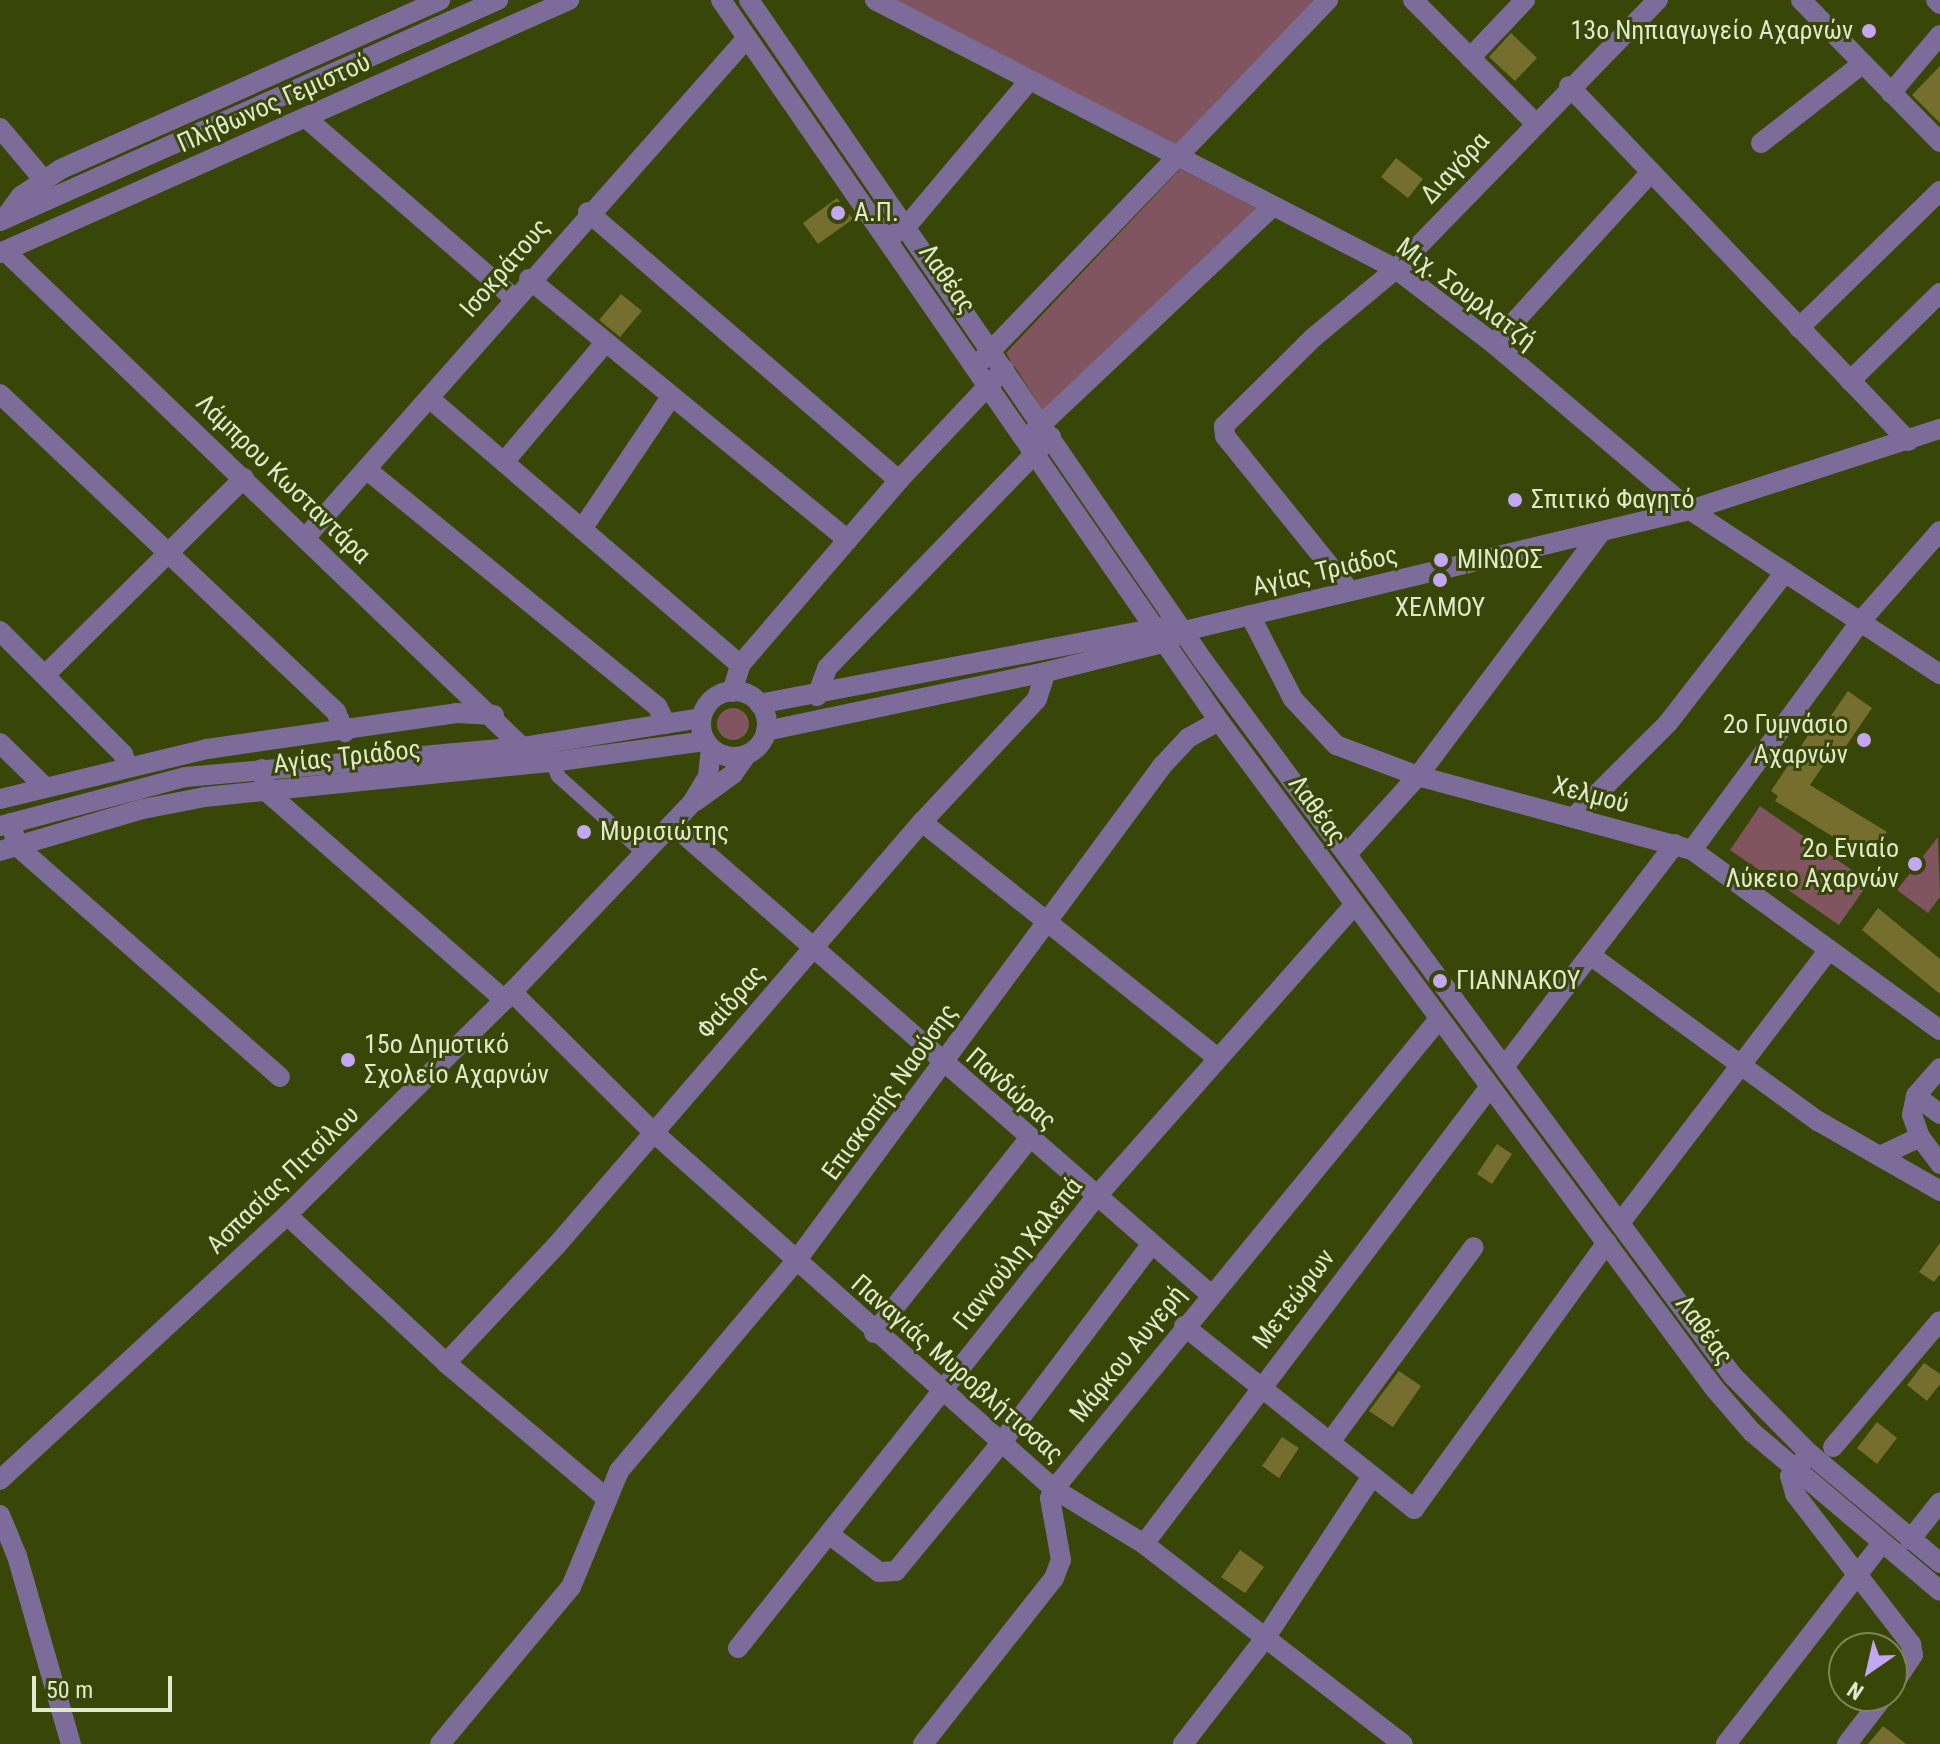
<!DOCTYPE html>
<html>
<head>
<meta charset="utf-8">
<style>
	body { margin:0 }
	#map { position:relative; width:1940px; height:1744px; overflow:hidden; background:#384607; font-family:"Roboto Condensed",sans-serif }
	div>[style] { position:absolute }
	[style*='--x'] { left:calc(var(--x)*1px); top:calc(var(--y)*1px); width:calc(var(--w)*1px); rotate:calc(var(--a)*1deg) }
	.green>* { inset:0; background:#805560 }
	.round { border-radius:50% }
	.building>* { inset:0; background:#766e2f }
	.pedestrian>* { height:14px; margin:-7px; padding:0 7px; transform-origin:7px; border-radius:7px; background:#7d6c99 }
	.minor>* { height:20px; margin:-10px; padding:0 10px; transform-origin:10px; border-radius:10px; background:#7d6c99 }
	.tertiary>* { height:20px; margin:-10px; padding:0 10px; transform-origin:10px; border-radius:10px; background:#7d6c99 }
	.tertiary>.ring { margin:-10px; padding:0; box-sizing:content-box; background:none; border:20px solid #7d6c99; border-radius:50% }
	.dots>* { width:22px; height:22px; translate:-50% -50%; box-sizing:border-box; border:4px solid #384607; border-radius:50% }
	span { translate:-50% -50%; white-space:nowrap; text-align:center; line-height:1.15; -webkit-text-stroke:6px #384607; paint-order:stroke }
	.poi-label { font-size:26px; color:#dfe9cb }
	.right { translate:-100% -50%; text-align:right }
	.left { translate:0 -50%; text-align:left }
	.street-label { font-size:26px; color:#dfe9cb }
	.north { position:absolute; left:1828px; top:1632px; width:80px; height:80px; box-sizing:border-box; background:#384607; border:2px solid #7b8755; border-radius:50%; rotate:214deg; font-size:22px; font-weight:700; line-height:32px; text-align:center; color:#dfe9cb }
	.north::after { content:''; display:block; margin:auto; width:28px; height:36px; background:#c4a7f1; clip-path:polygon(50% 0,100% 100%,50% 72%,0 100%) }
	.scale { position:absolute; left:32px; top:1676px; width:140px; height:36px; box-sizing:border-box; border:4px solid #dfe9cb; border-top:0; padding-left:10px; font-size:24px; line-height:28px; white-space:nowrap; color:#dfe9cb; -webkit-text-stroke:6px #384607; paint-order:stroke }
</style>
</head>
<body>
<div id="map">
	<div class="green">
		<div style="clip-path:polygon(895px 0,1315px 0,1175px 145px)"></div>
		<div style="clip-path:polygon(1180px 169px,1258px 209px,1044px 412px,1006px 353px)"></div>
		<div class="round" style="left:717px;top:708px;width:32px;height:32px"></div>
		<div style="clip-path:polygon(1760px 806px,1869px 882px,1839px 925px,1730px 850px)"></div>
		<div style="clip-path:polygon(1938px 837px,1940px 897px,1928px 913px,1897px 890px)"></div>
	</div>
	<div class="building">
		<div style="clip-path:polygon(1511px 33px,1537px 58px,1515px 81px,1489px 57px)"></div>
		<div style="clip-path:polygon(1940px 66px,1940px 123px,1912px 95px)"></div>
		<div style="clip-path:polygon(1396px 158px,1423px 179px,1408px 198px,1381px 177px)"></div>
		<div style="clip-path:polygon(837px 198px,853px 219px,818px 244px,803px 223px)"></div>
		<div style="clip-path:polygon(621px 294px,642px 311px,620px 337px,599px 320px)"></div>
		<div style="clip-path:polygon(1848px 691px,1872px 708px,1842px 752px,1836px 747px,1810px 785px,1887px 832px,1869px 859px,1775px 801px,1778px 796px,1771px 791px,1819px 719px,1826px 723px)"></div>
		<div style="clip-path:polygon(1878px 908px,1940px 959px,1940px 994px,1862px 930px)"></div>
		<div style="clip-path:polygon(1497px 1144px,1512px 1154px,1492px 1184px,1477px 1174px)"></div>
		<div style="clip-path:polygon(1940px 1243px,1940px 1274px,1934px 1282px,1919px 1272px)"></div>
		<div style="clip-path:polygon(1924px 1363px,1940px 1374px,1940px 1384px,1927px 1401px,1907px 1385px)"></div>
		<div style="clip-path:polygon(1399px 1371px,1421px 1386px,1393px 1427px,1369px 1411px)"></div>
		<div style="clip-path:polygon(1877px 1422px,1897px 1438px,1877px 1464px,1857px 1448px)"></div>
		<div style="clip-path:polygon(1282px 1437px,1299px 1448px,1279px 1478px,1262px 1466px)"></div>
		<div style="clip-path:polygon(1240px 1550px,1264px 1567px,1245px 1593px,1221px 1577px)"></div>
		<div style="clip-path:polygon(1883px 1726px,1906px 1744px,1868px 1744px)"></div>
	</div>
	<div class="pedestrian">
		<div style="--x:552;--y:762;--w:15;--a:67"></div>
		<div style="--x:558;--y:776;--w:117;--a:41.9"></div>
	</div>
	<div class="minor">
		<div style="--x:875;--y:0;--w:586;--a:27.31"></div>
		<div style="--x:1396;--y:269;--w:123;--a:37.4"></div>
		<div style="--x:1494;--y:344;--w:257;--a:40.3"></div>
		<div style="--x:1690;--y:510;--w:299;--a:33.3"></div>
		<div style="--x:1413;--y:0;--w:172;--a:45.2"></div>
		<div style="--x:1801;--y:0;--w:199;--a:45.6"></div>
		<div style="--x:1936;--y:0;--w:6;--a:45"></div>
		<div style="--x:1470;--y:58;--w:80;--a:-46.5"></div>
		<div style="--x:1569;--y:86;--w:491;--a:46.3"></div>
		<div style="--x:1891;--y:93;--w:76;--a:-49.8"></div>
		<div style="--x:306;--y:118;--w:274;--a:40.9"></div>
		<div style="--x:0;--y:128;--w:67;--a:49.9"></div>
		<div style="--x:1761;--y:143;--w:128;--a:-38"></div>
		<div style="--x:588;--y:212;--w:411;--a:40.8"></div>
		<div style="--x:887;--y:238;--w:22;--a:-30"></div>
		<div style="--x:906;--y:227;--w:191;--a:-49.9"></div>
		<div style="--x:5;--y:251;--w:716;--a:43.81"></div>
		<div style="--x:0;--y:253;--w:623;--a:-23.97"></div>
		<div style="--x:529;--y:279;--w:412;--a:39.3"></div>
		<div style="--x:1799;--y:328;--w:197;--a:-44.2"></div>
		<div style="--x:1494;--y:344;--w:233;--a:-47.6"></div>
		<div style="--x:979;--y:363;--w:504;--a:-46.13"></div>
		<div style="--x:1850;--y:381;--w:126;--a:-44.4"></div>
		<div style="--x:0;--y:394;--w:463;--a:43.4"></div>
		<div style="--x:336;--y:712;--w:22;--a:66"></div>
		<div style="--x:429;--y:398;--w:410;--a:40.6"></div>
		<div style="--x:1027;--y:438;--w:338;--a:-43.3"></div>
		<div style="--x:504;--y:462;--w:156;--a:-49.7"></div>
		<div style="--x:366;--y:469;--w:375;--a:39.2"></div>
		<div style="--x:657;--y:706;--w:20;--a:63"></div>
		<div style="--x:582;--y:529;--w:159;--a:-56"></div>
		<div style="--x:306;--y:537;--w:666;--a:-48.53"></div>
		<div style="--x:1350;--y:591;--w:199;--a:-128.9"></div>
		<div style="--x:1225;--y:436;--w:10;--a:-96"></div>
		<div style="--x:1224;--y:426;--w:127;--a:-44.7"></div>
		<div style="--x:1314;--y:337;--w:107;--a:-39.7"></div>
		<div style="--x:1396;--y:269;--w:376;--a:-45.8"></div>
		<div style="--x:1250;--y:615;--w:94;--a:62.9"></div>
		<div style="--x:1293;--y:699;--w:63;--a:46.9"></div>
		<div style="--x:1336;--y:745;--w:88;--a:20.7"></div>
		<div style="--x:1418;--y:776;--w:284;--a:15.1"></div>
		<div style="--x:1692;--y:850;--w:306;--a:36"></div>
		<div style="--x:0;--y:631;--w:174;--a:45"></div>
		<div style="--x:123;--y:754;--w:13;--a:72"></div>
		<div style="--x:45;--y:675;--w:280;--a:-44.7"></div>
		<div style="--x:732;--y:692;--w:28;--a:-73"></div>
		<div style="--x:740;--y:665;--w:244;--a:-49.3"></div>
		<div style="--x:899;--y:480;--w:153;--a:-46.6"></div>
		<div style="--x:817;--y:696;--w:30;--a:-70"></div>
		<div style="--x:827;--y:668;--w:322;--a:-45.9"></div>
		<div style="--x:0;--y:743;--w:63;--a:44.4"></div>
		<div style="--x:262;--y:769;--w:24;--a:78"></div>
		<div style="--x:267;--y:792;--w:316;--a:41.2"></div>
		<div style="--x:0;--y:799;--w:213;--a:-13.6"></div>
		<div style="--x:207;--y:749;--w:252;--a:-8.2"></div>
		<div style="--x:456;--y:713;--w:38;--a:3"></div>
		<div style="--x:696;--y:801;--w:46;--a:-36.1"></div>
		<div style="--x:733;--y:774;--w:24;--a:-55"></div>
		<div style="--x:1574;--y:817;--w:133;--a:-45"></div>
		<div style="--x:1668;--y:723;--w:191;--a:-52.2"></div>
		<div style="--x:922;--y:822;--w:376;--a:38.6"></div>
		<div style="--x:11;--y:823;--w:24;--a:75"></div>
		<div style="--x:17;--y:846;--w:350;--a:41.3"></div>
		<div style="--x:672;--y:824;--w:714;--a:41.14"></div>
		<div style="--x:1692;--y:850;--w:283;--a:-53.6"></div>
		<div style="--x:1860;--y:622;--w:121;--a:-48.7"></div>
		<div style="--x:1347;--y:854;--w:105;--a:-47.7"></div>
		<div style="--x:1418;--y:776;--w:305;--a:-53.1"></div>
		<div style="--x:1590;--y:955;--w:282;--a:36.1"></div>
		<div style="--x:1818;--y:1121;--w:141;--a:29.8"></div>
		<div style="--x:512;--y:992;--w:197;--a:44.8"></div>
		<div style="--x:652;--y:1131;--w:538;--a:41.69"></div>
		<div style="--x:1054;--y:1489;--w:105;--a:31.4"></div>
		<div style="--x:1144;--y:1544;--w:327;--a:37.7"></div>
		<div style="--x:1504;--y:1067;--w:281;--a:-52.5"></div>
		<div style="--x:1940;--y:1068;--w:37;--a:131"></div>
		<div style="--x:1916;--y:1096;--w:30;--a:37"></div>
		<div style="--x:1916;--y:1096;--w:19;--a:102"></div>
		<div style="--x:1912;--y:1115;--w:23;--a:70"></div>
		<div style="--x:1920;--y:1137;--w:34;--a:53"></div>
		<div style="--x:1880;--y:1156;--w:44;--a:-25.4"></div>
		<div style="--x:287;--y:1215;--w:217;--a:42.9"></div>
		<div style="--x:446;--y:1363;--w:208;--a:40.1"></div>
		<div style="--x:1620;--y:1223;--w:344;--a:-52.6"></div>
		<div style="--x:1184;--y:1326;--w:294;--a:38.5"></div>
		<div style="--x:1414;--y:1509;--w:329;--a:-54.1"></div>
		<div style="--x:874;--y:1333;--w:248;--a:-51.4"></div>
		<div style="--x:446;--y:1363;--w:161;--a:-46.8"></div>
		<div style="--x:556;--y:1246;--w:560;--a:-49.2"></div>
		<div style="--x:922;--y:822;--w:168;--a:-46.9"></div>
		<div style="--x:1037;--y:699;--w:28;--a:-72"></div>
		<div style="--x:1330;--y:1442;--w:242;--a:-53.6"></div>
		<div style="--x:1833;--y:1447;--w:165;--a:-49.7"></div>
		<div style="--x:1807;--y:1456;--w:26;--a:130"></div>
		<div style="--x:1790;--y:1476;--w:19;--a:74"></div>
		<div style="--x:1795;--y:1494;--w:190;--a:52.3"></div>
		<div style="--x:1911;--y:1644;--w:11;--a:80"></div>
		<div style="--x:1913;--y:1655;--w:37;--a:124"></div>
		<div style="--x:0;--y:1480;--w:391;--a:-42.7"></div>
		<div style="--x:287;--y:1215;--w:317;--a:-44.7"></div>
		<div style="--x:512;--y:992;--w:261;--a:-46.4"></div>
		<div style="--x:692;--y:803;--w:31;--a:-59"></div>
		<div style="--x:708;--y:776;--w:28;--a:-84"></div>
		<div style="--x:0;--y:1515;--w:44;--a:67.5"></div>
		<div style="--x:17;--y:1556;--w:196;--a:74"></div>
		<div style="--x:830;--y:1535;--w:61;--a:37.1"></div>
		<div style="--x:879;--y:1572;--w:17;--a:-3"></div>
		<div style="--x:896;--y:1571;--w:167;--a:-50.6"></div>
		<div style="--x:1002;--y:1442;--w:248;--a:-52.9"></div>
		<div style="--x:1910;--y:1540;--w:48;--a:-51.7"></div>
		<div style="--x:1144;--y:1544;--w:572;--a:-52.89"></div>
		<div style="--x:738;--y:1648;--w:576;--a:-51.56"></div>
		<div style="--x:1096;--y:1197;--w:390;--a:-48.5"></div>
		<div style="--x:440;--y:1744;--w:204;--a:-50.2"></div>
		<div style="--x:571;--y:1587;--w:126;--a:-67.5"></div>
		<div style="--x:619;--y:1471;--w:275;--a:-49.9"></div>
		<div style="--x:796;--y:1261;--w:616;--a:-53.52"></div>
		<div style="--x:1162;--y:766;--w:38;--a:-47"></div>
		<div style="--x:1188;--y:738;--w:35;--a:-29"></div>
		<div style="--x:923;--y:1744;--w:211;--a:-51.7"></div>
		<div style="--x:1054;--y:1578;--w:19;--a:-69"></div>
		<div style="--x:1061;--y:1560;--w:63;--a:-100.1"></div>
		<div style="--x:1050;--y:1498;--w:10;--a:-66"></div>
		<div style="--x:1054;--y:1489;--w:608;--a:-50.68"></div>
		<div style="--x:1183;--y:1744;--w:135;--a:-52.2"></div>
		<div style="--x:1266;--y:1637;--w:193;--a:-56.6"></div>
		<div style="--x:1726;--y:1744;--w:253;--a:-52.2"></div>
		<div style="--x:1847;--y:1744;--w:61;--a:-52.4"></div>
	</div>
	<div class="tertiary">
		<div style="--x:721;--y:0;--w:876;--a:55.37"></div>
		<div style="--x:1219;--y:721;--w:831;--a:53.42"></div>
		<div style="--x:1714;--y:1388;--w:58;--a:49.2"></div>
		<div style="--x:1752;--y:1432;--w:246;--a:40.2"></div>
		<div style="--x:749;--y:0;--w:803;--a:55.5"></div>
		<div style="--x:1204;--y:662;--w:889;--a:53.47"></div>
		<div style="--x:1733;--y:1376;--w:108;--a:45.4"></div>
		<div style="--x:1809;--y:1453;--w:171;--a:40"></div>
		<div style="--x:7;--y:215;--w:24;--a:-54"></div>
		<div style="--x:21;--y:196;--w:48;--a:-34"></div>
		<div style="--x:61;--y:169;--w:415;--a:-24"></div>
		<div style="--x:0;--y:221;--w:545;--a:-23.93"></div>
		<div class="ring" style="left:701px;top:691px;width:46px;height:46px"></div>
		<div style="--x:759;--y:704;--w:412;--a:-10.8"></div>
		<div style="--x:766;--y:731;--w:286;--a:-11.9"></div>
		<div style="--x:1046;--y:672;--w:124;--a:-14"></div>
		<div style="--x:1166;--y:642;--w:21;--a:-31"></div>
		<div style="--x:1184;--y:631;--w:520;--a:-13.45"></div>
		<div style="--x:1690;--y:510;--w:263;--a:-18"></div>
		<div style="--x:0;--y:826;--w:192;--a:-14.8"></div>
		<div style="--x:186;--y:777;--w:337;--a:-5.1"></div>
		<div style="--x:522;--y:747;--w:181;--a:-9.2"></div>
		<div style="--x:0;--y:851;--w:149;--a:-16.4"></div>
		<div style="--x:143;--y:809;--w:63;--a:-11"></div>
		<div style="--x:205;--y:797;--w:349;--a:-5.8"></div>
		<div style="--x:552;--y:762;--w:154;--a:-7.8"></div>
	</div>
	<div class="dots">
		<div style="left:1869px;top:31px;background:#c4a7f1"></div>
		<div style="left:838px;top:213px;background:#c4a7f1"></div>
		<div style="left:1515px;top:500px;background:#c4a7f1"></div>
		<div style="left:1441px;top:560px;background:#c4a7f1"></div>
		<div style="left:1440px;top:580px;background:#c4a7f1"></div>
		<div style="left:1864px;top:740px;background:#c4a7f1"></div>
		<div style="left:584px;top:832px;background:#c4a7f1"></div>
		<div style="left:1915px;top:864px;background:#c4a7f1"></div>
		<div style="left:1440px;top:981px;background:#c4a7f1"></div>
		<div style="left:348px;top:1060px;background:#c4a7f1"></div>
	</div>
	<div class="poi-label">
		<span class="right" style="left:1853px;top:31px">13ο Νηπιαγωγείο Αχαρνών</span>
		<span class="left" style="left:854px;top:213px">Α.Π.</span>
		<span class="left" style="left:1531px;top:500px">Σπιτικό Φαγητό</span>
		<span class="left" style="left:1457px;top:560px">ΜΙΝΩΟΣ</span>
		<span style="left:1440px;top:608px">ΧΕΛΜΟΥ</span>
		<span class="right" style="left:1848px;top:740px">2ο Γυμνάσιο<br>Αχαρνών</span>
		<span class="left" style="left:600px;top:832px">Μυρισιώτης</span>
		<span class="right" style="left:1899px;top:864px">2ο Ενιαίο<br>Λύκειο Αχαρνών</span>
		<span class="left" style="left:1456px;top:981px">ΓΙΑΝΝΑΚΟΥ</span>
		<span class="left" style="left:364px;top:1060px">15ο Δημοτικό<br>Σχολείο Αχαρνών</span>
	</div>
	<div class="street-label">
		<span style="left:274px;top:103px;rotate:-24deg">Πλήθωνος Γεμιστού</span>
		<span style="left:1455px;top:168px;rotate:-47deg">Διαγόρα</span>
		<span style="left:505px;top:268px;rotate:-49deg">Ισοκράτους</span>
		<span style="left:947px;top:279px;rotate:55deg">Λαθέας</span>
		<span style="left:1466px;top:294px;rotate:37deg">Μιχ. Σουρλατζή</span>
		<span style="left:283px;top:479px;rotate:44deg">Λάμπρου Κωσταντάρα</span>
		<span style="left:1325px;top:571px;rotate:-13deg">Αγίας Τριάδος</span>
		<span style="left:347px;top:757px;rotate:-6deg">Αγίας Τριάδος</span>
		<span style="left:1591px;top:795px;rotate:15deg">Χελμού</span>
		<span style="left:1317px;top:810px;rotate:54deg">Λαθέας</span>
		<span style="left:731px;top:1002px;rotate:-49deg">Φαίδρας</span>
		<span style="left:1011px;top:1089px;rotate:41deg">Πανδώρας</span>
		<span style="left:890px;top:1092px;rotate:-54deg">Επισκοπής Ναούσης</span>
		<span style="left:283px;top:1180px;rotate:-44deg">Ασπασίας Πιτσίλου</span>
		<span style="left:1018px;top:1254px;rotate:-51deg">Γιαννούλη Χαλεπά</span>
		<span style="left:1294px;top:1299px;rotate:-53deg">Μετεώρων</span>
		<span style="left:1704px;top:1330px;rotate:54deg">Λαθέας</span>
		<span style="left:1128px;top:1354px;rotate:-51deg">Μάρκου Αυγερή</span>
		<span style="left:957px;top:1369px;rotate:41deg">Παναγιάς Μυροβλήτισσας</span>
	</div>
	<div class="north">N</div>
	<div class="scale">50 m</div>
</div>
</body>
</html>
